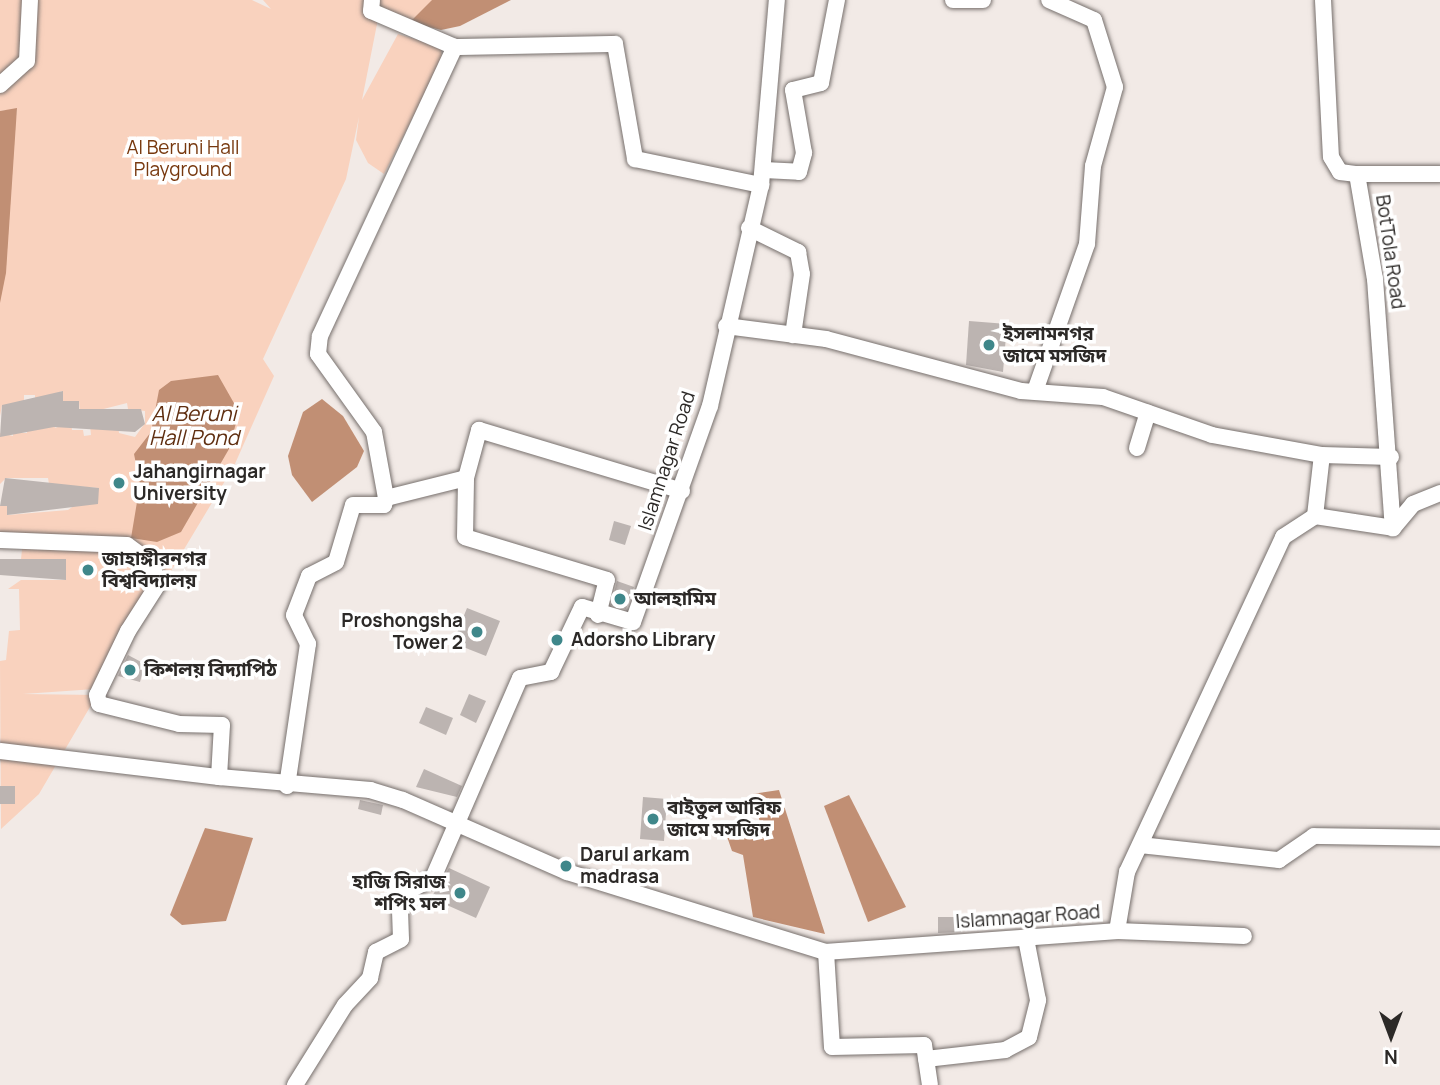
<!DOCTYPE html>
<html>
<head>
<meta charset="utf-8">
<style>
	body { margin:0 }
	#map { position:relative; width:1440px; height:1085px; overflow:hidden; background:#f2eae6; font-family:Manrope,"Noto Sans Bengali",sans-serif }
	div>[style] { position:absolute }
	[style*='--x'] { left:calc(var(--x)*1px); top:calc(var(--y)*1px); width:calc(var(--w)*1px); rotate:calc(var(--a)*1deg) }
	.green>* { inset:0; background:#f9d2be }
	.water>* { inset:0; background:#c18f74 }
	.building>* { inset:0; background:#bcb4b1 }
	.roads { filter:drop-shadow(0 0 2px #766f6c) drop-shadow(0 0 2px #766f6c) }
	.minor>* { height:16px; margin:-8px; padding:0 8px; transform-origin:8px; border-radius:8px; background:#fff }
	.dots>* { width:19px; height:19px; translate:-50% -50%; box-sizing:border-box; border:4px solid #fff; border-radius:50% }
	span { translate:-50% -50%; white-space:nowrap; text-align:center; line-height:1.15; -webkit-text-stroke:7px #fff; paint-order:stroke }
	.park-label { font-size:19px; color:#77380e }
	.street-label { font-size:19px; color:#2c2927 }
	.poi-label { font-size:19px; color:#2c2927; font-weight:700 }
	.left { translate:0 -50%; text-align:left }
	.right { translate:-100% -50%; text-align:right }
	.water-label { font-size:21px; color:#5f2e10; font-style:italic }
	.north { position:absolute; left:1356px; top:1001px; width:70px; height:70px; -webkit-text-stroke:5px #fff; paint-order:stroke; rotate:180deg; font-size:19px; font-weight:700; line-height:28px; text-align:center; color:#2c2927 }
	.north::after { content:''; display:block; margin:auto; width:24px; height:32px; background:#2c2927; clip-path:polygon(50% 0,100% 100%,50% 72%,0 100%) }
</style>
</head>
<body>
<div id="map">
	<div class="green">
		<div style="clip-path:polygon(0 0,252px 0,271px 9px,263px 0,433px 0,410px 22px,379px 14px,362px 100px,398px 34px,441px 47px,442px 60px,384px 174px,368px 163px,356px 140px,359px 117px,346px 179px,263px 359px,274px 376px,234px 466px,168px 576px,149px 561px,160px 581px,95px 689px,23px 694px,97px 695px,39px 794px,1px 829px,0 661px,6px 660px,9px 631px,20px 630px,19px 589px,8px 589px,21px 580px,66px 580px,66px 559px,21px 559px,23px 540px,0 539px,0 506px,7px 506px,8px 515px,68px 510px,99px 488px,49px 484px,48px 478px,6px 478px,0 484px,0 433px,13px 436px,13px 425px,17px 433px,27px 433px,27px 423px,54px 421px,55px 428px,71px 422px,72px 430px,83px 430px,84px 436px,91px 435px,90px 425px,118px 424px,119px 433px,135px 437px,145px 423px,145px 411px,128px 409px,127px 403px,80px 415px,79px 401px,63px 401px,62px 391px,35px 402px,35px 395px,24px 395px,24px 407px,2px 405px,0 416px,0 246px,17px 109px,0 111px)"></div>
	</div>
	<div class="water">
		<div style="clip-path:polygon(432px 0,511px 0,460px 26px,441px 30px,410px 22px)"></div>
		<div style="clip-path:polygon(17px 108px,6px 273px,0 303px,0 111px)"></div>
		<div style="clip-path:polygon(218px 375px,239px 412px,229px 449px,181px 532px,157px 542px,131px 538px,140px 484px,134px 454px,151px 432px,159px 390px,171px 381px)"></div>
		<div style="clip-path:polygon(322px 399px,343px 416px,364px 451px,357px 467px,312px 502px,292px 475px,288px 456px,303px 412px)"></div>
		<div style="clip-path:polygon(779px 790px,825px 934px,753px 917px,743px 855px,732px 851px,725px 831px,762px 829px,752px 794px)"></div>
		<div style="clip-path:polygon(849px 795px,906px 907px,868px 922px,824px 806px)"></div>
		<div style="clip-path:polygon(205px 828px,253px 838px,226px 921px,182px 925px,170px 915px)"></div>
	</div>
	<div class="building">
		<div style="clip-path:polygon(969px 321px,1007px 324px,1003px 372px,966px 365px)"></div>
		<div style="clip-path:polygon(63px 391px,63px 401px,79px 401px,79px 409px,141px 409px,145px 424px,135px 432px,54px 427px,0 437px,2px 405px)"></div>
		<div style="clip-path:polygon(5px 478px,99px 488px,98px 504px,7px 515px,7px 506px,0 506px)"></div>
		<div style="clip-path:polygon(614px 521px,631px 526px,625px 545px,609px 540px)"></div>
		<div style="clip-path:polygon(0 559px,66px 559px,66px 580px,0 575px)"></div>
		<div style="clip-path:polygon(617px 581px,634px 587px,626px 609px,611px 605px)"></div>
		<div style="clip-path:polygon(467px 608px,500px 621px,486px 656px,453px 643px)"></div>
		<div style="clip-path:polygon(128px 655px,145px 664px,140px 682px,118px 676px)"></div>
		<div style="clip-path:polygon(469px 694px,486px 701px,476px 723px,460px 715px)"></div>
		<div style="clip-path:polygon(426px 707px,453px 718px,446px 735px,419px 723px)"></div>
		<div style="clip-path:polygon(424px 769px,462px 786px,457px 797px,416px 787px)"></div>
		<div style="clip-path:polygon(0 786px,15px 786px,15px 804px,0 804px)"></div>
		<div style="clip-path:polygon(643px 797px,667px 799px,664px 841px,640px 839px)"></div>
		<div style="clip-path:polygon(360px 800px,383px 805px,381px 815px,358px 809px)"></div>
		<div style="clip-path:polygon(449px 868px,490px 887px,476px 918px,431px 898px)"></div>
		<div style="clip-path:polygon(938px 917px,961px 917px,961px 932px,938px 933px)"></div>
	</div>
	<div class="roads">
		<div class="minor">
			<div style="--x:372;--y:0;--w:11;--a:95"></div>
			<div style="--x:371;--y:11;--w:91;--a:23.2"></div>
			<div style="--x:953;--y:0;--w:30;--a:0"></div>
			<div style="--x:1323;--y:0;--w:157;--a:87.1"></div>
			<div style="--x:1331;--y:157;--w:17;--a:59"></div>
			<div style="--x:1340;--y:172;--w:17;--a:7"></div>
			<div style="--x:1357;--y:174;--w:107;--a:80.3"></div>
			<div style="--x:1375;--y:279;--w:250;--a:85.9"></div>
			<div style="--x:0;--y:85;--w:36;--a:-42"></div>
			<div style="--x:27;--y:61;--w:61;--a:-87.2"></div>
			<div style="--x:764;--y:170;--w:35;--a:3"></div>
			<div style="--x:799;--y:172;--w:20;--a:-75"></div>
			<div style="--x:804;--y:153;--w:64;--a:-99.9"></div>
			<div style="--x:793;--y:90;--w:29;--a:-14"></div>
			<div style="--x:821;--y:83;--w:85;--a:-79.1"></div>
			<div style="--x:1357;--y:174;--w:83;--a:0"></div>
			<div style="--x:749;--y:228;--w:55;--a:26.1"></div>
			<div style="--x:798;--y:252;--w:22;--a:80"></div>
			<div style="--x:802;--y:274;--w:62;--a:98.4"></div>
			<div style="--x:726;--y:326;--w:101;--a:7.4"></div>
			<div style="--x:826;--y:339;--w:202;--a:14.9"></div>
			<div style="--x:1021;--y:391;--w:82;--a:4.2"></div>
			<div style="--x:1103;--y:397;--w:115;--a:19.2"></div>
			<div style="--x:1212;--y:435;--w:112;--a:10.3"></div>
			<div style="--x:1322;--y:455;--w:69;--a:1.7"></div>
			<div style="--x:1035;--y:391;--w:156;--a:-70.5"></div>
			<div style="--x:1087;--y:244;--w:78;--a:-85.6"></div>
			<div style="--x:1093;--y:166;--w:82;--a:-74.4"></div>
			<div style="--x:1115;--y:87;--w:70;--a:-107.4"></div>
			<div style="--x:1094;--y:20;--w:49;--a:-156"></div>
			<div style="--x:1137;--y:448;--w:37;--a:-73"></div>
			<div style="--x:386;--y:498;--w:82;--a:-14"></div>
			<div style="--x:1315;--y:516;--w:61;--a:-83.5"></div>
			<div style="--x:1393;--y:528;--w:31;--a:-50"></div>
			<div style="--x:1413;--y:504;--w:29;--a:-22"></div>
			<div style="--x:0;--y:540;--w:127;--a:2.3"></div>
			<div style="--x:127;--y:545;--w:24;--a:36"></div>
			<div style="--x:146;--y:559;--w:26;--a:58"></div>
			<div style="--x:160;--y:581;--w:59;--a:122.6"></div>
			<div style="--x:128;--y:631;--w:71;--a:115.8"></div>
			<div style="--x:97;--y:695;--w:9;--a:77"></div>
			<div style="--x:99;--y:704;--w:82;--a:14"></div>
			<div style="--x:179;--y:724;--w:43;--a:1.3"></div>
			<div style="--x:222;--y:725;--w:52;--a:93.3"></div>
			<div style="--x:219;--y:777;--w:152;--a:4.9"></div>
			<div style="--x:370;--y:790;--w:34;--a:17"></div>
			<div style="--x:403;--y:800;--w:179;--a:23.7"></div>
			<div style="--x:567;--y:872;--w:271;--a:17.2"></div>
			<div style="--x:826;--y:952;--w:292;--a:-4.1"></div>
			<div style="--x:1117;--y:931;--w:60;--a:-80.4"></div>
			<div style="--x:1127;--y:872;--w:370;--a:-65"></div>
			<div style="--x:1283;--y:537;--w:38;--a:-33"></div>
			<div style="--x:1315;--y:516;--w:79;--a:8.7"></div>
			<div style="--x:598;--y:615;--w:36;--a:-76"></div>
			<div style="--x:607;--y:580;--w:148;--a:-163.2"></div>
			<div style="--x:465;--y:537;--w:59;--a:-89"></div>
			<div style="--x:466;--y:478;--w:50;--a:-74.8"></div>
			<div style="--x:479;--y:430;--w:212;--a:16.7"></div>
			<div style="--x:0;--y:751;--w:221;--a:6.8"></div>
			<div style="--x:287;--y:786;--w:144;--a:-81.6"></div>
			<div style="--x:308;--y:644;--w:32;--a:-116"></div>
			<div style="--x:294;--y:615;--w:42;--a:-69"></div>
			<div style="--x:309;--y:576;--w:30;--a:-27"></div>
			<div style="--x:336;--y:562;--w:59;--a:-73.4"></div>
			<div style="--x:353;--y:505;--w:31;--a:0"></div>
			<div style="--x:384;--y:505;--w:7;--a:-74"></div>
			<div style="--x:386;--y:498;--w:67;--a:-100.3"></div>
			<div style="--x:374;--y:432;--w:96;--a:-125.7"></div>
			<div style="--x:318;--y:354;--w:18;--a:-84"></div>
			<div style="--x:320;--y:336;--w:319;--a:-65"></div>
			<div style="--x:455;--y:47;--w:160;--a:-1.1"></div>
			<div style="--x:615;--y:44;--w:117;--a:80.1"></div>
			<div style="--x:635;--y:159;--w:129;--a:11.7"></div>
			<div style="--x:1140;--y:845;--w:140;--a:6.2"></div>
			<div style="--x:1279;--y:860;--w:42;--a:-34.4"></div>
			<div style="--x:1314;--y:836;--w:126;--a:0.9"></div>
			<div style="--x:1117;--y:931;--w:127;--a:2.3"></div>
			<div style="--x:826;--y:952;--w:95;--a:86.4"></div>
			<div style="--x:832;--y:1047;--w:92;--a:-1.2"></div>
			<div style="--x:924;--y:1045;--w:40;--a:81.5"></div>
			<div style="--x:926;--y:1059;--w:80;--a:-6.5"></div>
			<div style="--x:1005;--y:1050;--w:27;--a:-28"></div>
			<div style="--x:1029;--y:1037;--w:38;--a:-76"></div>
			<div style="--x:1038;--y:1000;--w:62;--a:-101.1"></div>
			<div style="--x:295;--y:1085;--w:94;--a:-58"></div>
			<div style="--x:345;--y:1005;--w:37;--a:-47"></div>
			<div style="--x:370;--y:978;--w:27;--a:-77"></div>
			<div style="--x:376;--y:952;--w:28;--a:-27"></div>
			<div style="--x:401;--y:939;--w:36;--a:-92"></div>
			<div style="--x:400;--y:903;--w:13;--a:-61"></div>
			<div style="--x:406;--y:892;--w:30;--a:-27"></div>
			<div style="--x:433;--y:878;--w:218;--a:-66.5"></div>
			<div style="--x:520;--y:678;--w:32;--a:-11"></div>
			<div style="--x:551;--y:672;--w:72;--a:-64.5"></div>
			<div style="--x:582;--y:607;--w:53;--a:16.4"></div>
			<div style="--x:633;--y:622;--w:229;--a:-70.4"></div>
			<div style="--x:710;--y:406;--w:227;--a:-77"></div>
			<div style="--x:761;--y:185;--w:186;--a:-85.1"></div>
		</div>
	</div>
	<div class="dots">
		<div style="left:989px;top:345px;background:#3f878a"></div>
		<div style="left:119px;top:483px;background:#3f878a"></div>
		<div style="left:88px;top:570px;background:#3f878a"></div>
		<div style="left:620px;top:599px;background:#3f878a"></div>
		<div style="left:477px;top:632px;background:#3f878a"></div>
		<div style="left:557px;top:640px;background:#3f878a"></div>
		<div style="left:130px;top:670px;background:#3f878a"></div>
		<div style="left:653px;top:819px;background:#3f878a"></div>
		<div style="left:566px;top:866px;background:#3f878a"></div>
		<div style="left:460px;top:893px;background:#3f878a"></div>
	</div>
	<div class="park-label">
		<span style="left:183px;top:159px">Al Beruni Hall<br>Playground</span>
	</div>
	<div class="street-label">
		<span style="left:1390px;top:252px;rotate:82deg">BotTola Road</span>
		<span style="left:667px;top:461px;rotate:-72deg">Islamnagar Road</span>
		<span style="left:1028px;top:917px;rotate:-4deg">Islamnagar Road</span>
	</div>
	<div class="poi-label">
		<span class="left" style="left:1003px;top:345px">ইসলামনগর<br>জামে মসজিদ</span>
		<span class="left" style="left:133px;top:483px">Jahangirnagar<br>University</span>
		<span class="left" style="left:102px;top:570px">জাহাঙ্গীরনগর<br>বিশ্ববিদ্যালয়</span>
		<span class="left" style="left:634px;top:599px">আলহামিম</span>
		<span class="right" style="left:463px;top:632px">Proshongsha<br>Tower 2</span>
		<span class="left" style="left:571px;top:640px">Adorsho Library</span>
		<span class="left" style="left:144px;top:670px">কিশলয় বিদ্যাপিঠ</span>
		<span class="left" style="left:667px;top:819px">বাইতুল আরিফ<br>জামে মসজিদ</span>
		<span class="left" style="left:580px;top:866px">Darul arkam<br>madrasa</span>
		<span class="right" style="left:446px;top:893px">হাজি সিরাজ<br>শপিং মল</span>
	</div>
	<div class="water-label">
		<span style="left:194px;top:425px">Al Beruni<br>Hall Pond</span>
	</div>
	<div class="north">N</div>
</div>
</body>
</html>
